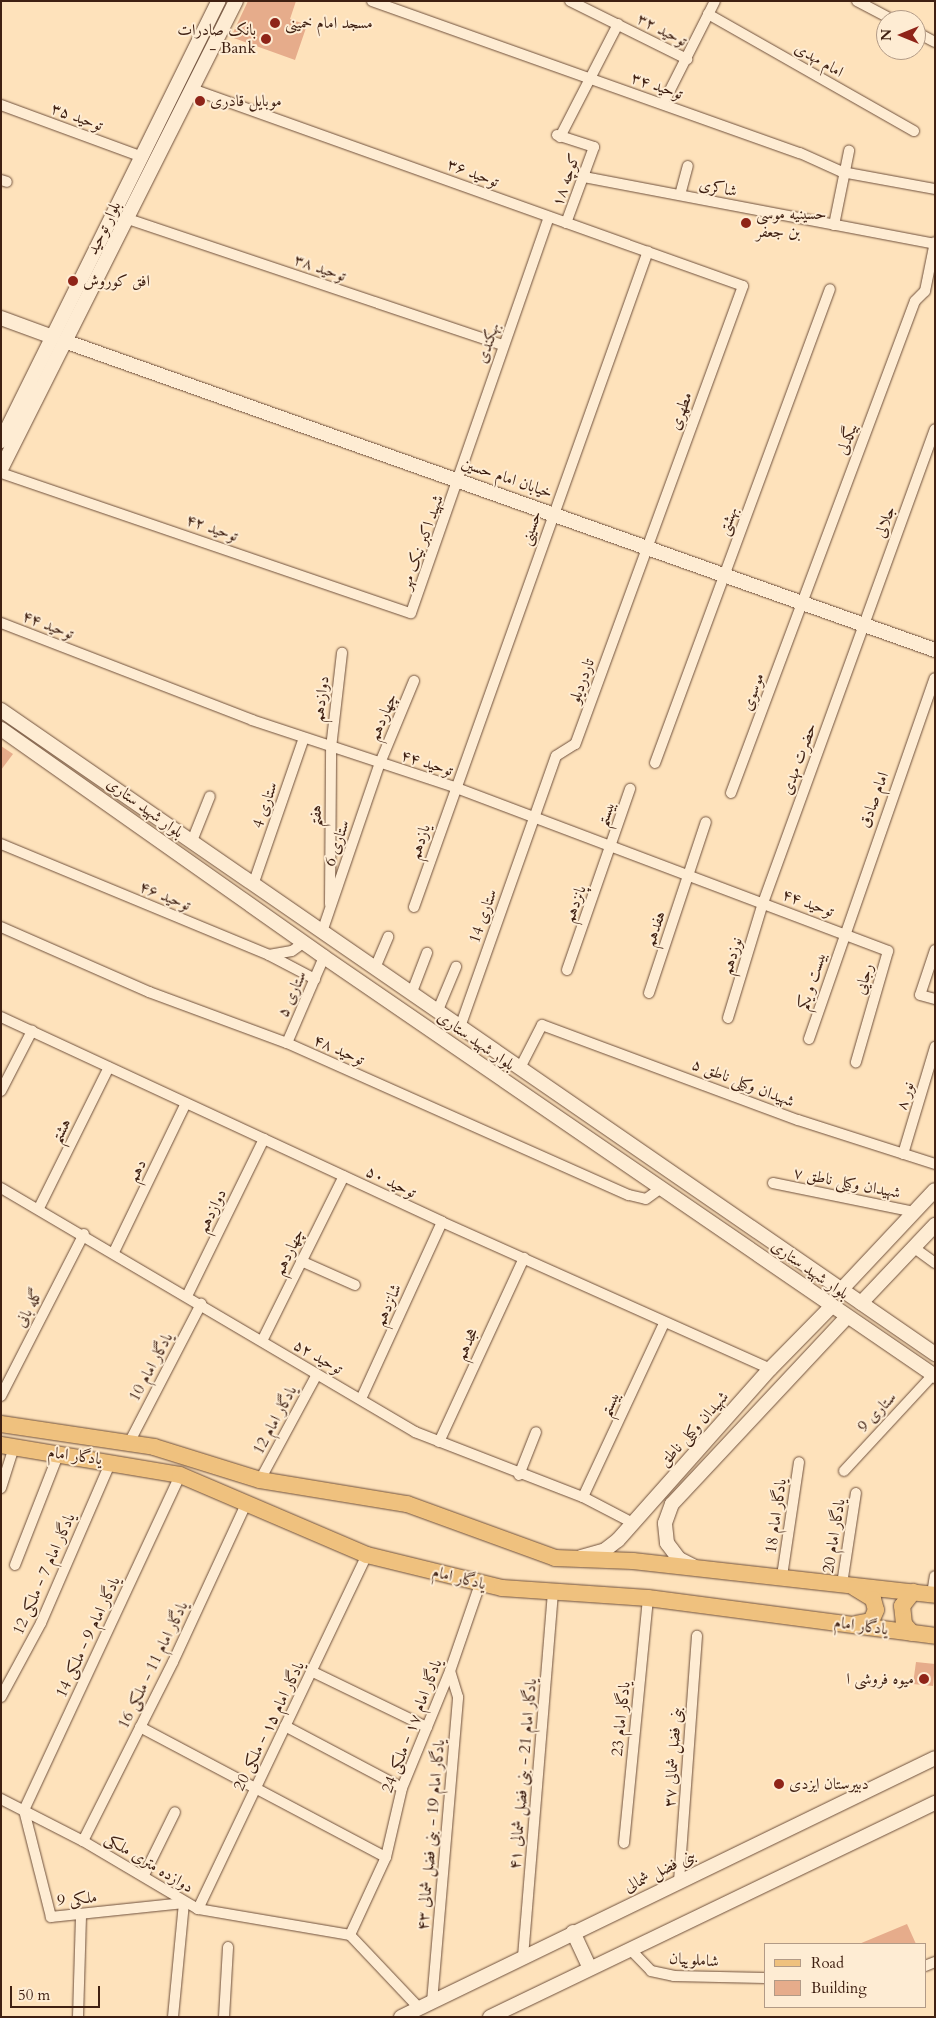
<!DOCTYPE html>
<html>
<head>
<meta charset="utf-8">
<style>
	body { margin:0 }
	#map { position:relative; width:936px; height:2018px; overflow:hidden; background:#fee2bb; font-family:Cardo,Amiri,serif }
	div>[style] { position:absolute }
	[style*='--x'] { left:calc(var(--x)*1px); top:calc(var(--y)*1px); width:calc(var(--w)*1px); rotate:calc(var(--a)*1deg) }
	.building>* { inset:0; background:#e6ac8b }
	.roads { filter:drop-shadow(0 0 1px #6f503c) drop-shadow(0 0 1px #6f503c) }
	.street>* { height:10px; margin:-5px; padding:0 5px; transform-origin:5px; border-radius:5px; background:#feecd3 }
	.secondary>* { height:14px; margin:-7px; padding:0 7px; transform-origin:7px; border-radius:7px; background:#feecd3 }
	.primary>* { height:16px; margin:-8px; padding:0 8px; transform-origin:8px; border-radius:8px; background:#efc17e }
	.dots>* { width:14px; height:14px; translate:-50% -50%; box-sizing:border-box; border:2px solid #feecd3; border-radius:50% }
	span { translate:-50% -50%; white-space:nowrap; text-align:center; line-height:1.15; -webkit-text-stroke:4px #feecd3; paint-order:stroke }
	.poi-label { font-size:16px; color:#3f2012 }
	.left { translate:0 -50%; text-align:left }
	.right { translate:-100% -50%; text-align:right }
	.street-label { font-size:16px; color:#3f2012 }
	.frame { position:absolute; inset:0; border:2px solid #3f2012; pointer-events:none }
	.legend { position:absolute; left:764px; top:1943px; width:162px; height:65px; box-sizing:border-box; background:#feecd3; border:1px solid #b29a86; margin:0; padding:6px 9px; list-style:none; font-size:15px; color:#3f2012 }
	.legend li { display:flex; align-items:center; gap:10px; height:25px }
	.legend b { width:25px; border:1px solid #b29a86 }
	.north { position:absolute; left:876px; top:10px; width:50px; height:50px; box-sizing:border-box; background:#feecd3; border:1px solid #b29a86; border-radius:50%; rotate:270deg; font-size:14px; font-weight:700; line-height:20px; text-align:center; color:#3f2012 }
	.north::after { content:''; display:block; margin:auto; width:18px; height:22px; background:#8f2418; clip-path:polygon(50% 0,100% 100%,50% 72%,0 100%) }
	.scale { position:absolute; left:10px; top:1986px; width:90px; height:22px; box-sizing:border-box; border:2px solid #3f2012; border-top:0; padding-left:6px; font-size:15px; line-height:18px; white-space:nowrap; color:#3f2012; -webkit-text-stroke:4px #feecd3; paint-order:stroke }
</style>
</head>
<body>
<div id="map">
	<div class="building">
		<div style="clip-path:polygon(248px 1px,296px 1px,290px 19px,307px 25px,295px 60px,231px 37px)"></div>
		<div style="clip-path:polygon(1px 746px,13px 754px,1px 770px)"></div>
		<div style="clip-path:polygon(916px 1662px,935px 1664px,933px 1686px,913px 1684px)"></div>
		<div style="clip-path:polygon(907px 1924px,916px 1944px,859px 1944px)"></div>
	</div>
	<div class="roads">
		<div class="street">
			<div style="--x:372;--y:1;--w:454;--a:19.6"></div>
			<div style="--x:800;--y:153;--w:46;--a:24.3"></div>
			<div style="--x:842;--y:172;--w:95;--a:10.4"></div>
			<div style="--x:570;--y:1;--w:131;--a:26.4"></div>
			<div style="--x:857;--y:1;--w:41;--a:27.8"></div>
			<div style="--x:708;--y:14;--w:237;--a:29.6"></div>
			<div style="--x:916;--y:32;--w:21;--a:28"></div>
			<div style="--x:192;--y:89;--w:585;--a:19.67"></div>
			<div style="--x:743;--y:286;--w:488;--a:110.1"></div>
			<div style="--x:575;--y:744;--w:22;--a:148"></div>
			<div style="--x:556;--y:756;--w:285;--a:109.5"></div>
			<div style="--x:663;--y:104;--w:115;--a:-63.2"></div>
			<div style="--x:1;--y:105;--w:150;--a:20.2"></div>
			<div style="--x:557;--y:135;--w:39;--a:18"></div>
			<div style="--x:594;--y:147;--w:81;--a:110.2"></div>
			<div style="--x:560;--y:137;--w:127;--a:-62.8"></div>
			<div style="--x:584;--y:177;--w:356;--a:10.8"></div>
			<div style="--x:1;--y:180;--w:6;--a:18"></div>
			<div style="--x:680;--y:195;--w:30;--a:-75"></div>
			<div style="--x:128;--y:219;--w:396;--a:18.6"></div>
			<div style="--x:834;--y:225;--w:76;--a:-78.5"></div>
			<div style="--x:1;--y:473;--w:433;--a:18.9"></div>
			<div style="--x:411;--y:613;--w:419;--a:-70.8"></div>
			<div style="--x:1;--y:623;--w:269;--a:21.1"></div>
			<div style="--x:252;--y:720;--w:213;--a:18.3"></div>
			<div style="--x:454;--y:787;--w:464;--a:20.7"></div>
			<div style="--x:888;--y:951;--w:116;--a:106.1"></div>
			<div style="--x:655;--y:763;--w:505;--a:-69.74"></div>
			<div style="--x:731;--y:793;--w:525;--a:-69.5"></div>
			<div style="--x:915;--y:301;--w:14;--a:-45"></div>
			<div style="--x:925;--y:291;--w:50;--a:-78.5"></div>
			<div style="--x:192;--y:841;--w:48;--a:-68.2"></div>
			<div style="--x:1;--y:844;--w:290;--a:22.5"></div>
			<div style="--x:269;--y:955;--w:52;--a:27.6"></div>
			<div style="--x:254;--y:882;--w:152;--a:-70.9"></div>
			<div style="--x:330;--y:904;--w:156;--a:-89.6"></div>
			<div style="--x:331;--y:748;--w:96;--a:-83.4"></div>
			<div style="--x:414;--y:907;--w:696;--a:-70.37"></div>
			<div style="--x:1;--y:927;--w:162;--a:23.7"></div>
			<div style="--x:149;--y:992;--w:147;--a:20.3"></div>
			<div style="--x:287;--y:1043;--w:374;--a:24"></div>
			<div style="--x:629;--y:1195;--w:17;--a:13"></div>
			<div style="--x:646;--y:1199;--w:17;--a:-36"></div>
			<div style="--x:322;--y:932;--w:179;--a:-71.1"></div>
			<div style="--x:380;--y:763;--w:89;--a:-67.5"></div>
			<div style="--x:935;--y:950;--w:47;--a:108.4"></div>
			<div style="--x:920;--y:995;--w:16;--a:15"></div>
			<div style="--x:269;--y:955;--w:23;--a:-10"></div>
			<div style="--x:292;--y:951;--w:14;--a:-36"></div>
			<div style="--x:375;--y:968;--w:34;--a:-67"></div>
			<div style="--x:567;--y:970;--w:192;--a:-70.8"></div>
			<div style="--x:412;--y:992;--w:42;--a:-69"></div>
			<div style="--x:649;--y:993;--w:180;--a:-71.6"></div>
			<div style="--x:438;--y:1010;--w:47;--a:-67.3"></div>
			<div style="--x:1;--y:1017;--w:486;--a:24.9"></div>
			<div style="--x:442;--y:1222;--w:359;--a:24.1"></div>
			<div style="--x:728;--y:1018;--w:120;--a:-73.1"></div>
			<div style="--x:763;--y:903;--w:504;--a:-70.06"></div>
			<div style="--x:809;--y:1039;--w:382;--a:-70.8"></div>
			<div style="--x:287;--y:1043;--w:94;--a:-66.7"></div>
			<div style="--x:521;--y:1066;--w:46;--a:-62.9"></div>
			<div style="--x:542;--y:1025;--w:273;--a:20.4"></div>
			<div style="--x:798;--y:1120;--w:144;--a:17.8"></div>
			<div style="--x:1;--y:1091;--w:68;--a:-62.7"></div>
			<div style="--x:903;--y:1154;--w:112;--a:-73.3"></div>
			<div style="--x:773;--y:1183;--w:144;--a:11.6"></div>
			<div style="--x:1;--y:1188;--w:481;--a:30.5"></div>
			<div style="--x:415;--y:1432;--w:180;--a:21.2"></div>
			<div style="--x:583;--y:1497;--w:56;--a:27.5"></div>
			<div style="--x:39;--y:1208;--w:157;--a:-63.6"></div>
			<div style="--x:913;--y:1247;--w:27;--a:36"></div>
			<div style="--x:114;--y:1252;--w:165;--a:-64.2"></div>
			<div style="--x:301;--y:1261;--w:59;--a:24"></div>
			<div style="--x:187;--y:1296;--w:175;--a:-63.9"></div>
			<div style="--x:262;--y:1341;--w:184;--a:-63.6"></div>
			<div style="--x:1;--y:1396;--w:182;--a:-62.9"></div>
			<div style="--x:361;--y:1399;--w:195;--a:-65.4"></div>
			<div style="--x:439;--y:1442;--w:203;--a:-65.2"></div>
			<div style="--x:129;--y:1443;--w:157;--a:-62.6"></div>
			<div style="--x:844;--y:1471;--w:131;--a:-47.2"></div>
			<div style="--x:519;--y:1475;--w:46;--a:-68.4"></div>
			<div style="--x:260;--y:1480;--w:120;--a:-61.7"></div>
			<div style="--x:1;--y:1488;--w:43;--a:-72.4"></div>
			<div style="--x:583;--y:1497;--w:192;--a:-65"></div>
			<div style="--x:15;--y:1565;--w:120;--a:-68.6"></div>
			<div style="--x:782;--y:1576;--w:115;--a:-81.5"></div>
			<div style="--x:842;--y:1584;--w:92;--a:-81.3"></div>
			<div style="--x:932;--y:1594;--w:18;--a:-81"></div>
			<div style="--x:311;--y:1671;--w:129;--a:25.8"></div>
			<div style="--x:1;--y:1697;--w:84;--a:-61.6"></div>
			<div style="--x:41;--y:1623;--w:176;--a:-66.6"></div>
			<div style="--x:285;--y:1726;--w:132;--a:27.9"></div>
			<div style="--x:140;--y:1727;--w:278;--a:27.9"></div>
			<div style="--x:1;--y:1799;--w:92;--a:27.1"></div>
			<div style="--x:83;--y:1841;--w:134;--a:30.6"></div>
			<div style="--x:198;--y:1909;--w:154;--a:9.7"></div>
			<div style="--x:83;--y:1841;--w:200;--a:-63.3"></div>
			<div style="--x:173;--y:1662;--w:176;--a:-65.2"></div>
			<div style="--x:624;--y:1843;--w:246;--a:-84.4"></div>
			<div style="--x:144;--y:1875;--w:70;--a:-63.8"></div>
			<div style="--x:679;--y:1881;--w:246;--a:-85.8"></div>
			<div style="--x:198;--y:1909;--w:392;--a:-64.5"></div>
			<div style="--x:350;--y:1935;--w:86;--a:-65.2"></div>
			<div style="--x:386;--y:1857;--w:71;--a:-76.9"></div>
			<div style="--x:402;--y:1788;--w:126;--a:-67.7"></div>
			<div style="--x:450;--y:1671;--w:92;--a:-71"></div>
			<div style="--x:350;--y:1935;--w:100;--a:46.6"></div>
			<div style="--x:631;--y:1950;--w:29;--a:46"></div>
			<div style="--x:651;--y:1971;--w:24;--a:12"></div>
			<div style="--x:674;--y:1976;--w:91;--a:1.3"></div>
			<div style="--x:523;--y:1957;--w:364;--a:-85.3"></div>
			<div style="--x:925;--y:1966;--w:11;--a:-22"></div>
			<div style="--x:432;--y:2002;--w:306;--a:-85.1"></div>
			<div style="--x:458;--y:1697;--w:27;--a:-107"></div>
			<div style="--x:78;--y:2017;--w:102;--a:-88.3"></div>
			<div style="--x:173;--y:2017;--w:115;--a:-84.5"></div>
			<div style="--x:184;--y:1903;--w:134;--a:174"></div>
			<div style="--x:51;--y:1917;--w:110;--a:-104.2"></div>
			<div style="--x:24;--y:1810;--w:370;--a:-65"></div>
			<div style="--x:224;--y:2017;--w:70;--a:-86.7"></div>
		</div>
		<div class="secondary">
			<div style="--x:1;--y:318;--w:55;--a:20.1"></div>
			<div style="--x:67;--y:342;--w:921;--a:19.54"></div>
			<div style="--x:1;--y:441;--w:491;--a:-63.7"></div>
			<div style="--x:1;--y:469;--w:524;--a:-63.34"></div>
			<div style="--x:1;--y:710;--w:1135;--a:34.59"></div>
			<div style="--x:1;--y:729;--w:395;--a:35.2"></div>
			<div style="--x:324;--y:957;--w:741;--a:34.44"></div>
			<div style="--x:841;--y:1290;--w:137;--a:-46.8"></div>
			<div style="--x:861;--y:1303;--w:108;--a:-46.5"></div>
			<div style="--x:581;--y:1557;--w:25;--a:-16"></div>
			<div style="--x:605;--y:1550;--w:16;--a:-38"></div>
			<div style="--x:618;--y:1540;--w:229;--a:-48.4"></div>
			<div style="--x:770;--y:1369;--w:87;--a:-45.5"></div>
			<div style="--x:693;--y:1566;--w:16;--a:-153"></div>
			<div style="--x:679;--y:1559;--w:20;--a:-127"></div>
			<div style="--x:667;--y:1543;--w:20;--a:-96"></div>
			<div style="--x:665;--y:1523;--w:20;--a:-70"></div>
			<div style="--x:672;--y:1504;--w:255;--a:-46.9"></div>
			<div style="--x:573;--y:1932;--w:40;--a:65"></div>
			<div style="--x:401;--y:2017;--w:593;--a:-25.87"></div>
			<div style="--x:490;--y:2017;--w:494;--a:-25.7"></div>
		</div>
		<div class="primary">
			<div style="--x:1;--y:1424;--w:155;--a:8.5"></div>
			<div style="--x:154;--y:1447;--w:111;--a:17.3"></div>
			<div style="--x:260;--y:1480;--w:149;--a:9.3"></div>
			<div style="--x:407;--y:1504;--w:158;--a:20"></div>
			<div style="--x:555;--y:1558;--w:78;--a:2.2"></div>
			<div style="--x:633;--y:1561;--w:304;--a:6.4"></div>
			<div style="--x:1;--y:1445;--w:181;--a:9.5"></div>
			<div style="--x:180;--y:1475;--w:203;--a:23.2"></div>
			<div style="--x:367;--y:1555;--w:139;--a:13.7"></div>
			<div style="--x:502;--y:1588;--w:146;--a:3.9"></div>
			<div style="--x:648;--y:1598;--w:290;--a:7.5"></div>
			<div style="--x:855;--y:1588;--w:21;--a:31"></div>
			<div style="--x:873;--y:1599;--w:11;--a:75"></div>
			<div style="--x:876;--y:1610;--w:12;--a:114"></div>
			<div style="--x:871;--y:1621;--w:15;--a:169"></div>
			<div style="--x:912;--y:1633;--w:12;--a:-132"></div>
			<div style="--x:904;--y:1624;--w:18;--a:-96"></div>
			<div style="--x:902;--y:1606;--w:18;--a:-52"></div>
		</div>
	</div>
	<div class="dots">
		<div style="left:275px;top:23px;background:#8f2418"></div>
		<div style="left:266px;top:39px;background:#8f2418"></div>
		<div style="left:200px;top:101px;background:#8f2418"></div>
		<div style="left:746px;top:223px;background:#8f2418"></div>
		<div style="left:73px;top:281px;background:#8f2418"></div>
		<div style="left:924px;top:1679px;background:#8f2418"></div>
		<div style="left:779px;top:1784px;background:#8f2418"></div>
	</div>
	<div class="poi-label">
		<span class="left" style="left:285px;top:23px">مسجد امام خمینی</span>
		<span class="right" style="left:256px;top:39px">بانک صادرات<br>- Bank</span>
		<span class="left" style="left:210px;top:101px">موبایل قادری</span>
		<span class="left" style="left:756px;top:223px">حسینیه موسی<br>بن جعفر</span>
		<span class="left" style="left:83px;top:281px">افق کوروش</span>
		<span class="right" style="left:914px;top:1679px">میوه فروشی ا</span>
		<span class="left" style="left:789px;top:1784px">دبیرستان ایزدی</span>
	</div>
	<div class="street-label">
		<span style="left:662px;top:30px;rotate:27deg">توحید ۳۲</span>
		<span style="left:819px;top:60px;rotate:30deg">امام مهدی</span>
		<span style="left:657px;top:86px;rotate:19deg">توحید ۳۴</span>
		<span style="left:77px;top:117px;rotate:20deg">توحید ۳۵</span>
		<span style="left:473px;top:173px;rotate:21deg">توحید ۳۶</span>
		<span style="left:566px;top:180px;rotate:-70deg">کوچه ۱۸</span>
		<span style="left:718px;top:188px;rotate:11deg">شاکری</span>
		<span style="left:104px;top:228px;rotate:-64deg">بلوار توحید</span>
		<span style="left:320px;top:268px;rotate:19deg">توحید ۳۸</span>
		<span style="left:488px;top:343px;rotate:-71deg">بهکندی</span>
		<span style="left:681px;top:411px;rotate:-70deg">مطهری</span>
		<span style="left:847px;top:439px;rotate:-69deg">بیگدلی</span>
		<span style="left:507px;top:478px;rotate:19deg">خیابان امام حسین</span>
		<span style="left:728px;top:521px;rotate:-70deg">بهشتی</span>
		<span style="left:885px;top:522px;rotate:-70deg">جلالی</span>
		<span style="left:212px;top:528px;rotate:19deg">توحید ۴۲</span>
		<span style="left:531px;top:528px;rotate:-70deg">حسینی</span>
		<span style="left:422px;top:542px;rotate:-70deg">شهید اکبر نیک مهر</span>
		<span style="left:48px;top:625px;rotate:21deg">توحید ۴۴</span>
		<span style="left:582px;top:681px;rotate:-70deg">تاردردیلو</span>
		<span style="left:753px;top:692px;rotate:-70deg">موسوی</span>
		<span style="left:321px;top:699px;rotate:-83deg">دوازدهم</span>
		<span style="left:383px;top:717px;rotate:-67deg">چهاردهم</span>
		<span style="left:799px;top:759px;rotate:-70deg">حضرت مهدی</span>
		<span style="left:427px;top:763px;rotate:18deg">توحید ۴۴</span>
		<span style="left:874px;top:800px;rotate:-70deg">امام صادق</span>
		<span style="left:265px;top:805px;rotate:-71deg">ستاری 4</span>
		<span style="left:145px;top:808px;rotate:36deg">بلوار شهید ستاری</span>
		<span style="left:606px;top:814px;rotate:-71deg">بیستم</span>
		<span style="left:316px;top:816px;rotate:-89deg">هفتم</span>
		<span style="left:420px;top:842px;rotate:-72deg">یازدهم</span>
		<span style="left:337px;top:843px;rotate:-71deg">ستاری 6</span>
		<span style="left:165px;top:896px;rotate:22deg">توحید ۴۶</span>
		<span style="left:808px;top:903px;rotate:20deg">توحید ۴۴</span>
		<span style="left:575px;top:904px;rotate:-70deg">پانزدهم</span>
		<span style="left:483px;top:916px;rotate:-71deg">ستاری 14</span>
		<span style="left:655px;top:929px;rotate:-72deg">هفدهم</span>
		<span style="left:732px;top:956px;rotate:-73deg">نوزدهم</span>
		<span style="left:864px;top:979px;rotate:-74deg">رجایی</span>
		<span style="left:812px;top:981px;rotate:-72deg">بیست و یکم</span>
		<span style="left:292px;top:994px;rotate:-66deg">ستاری ۵</span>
		<span style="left:476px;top:1041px;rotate:35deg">بلوار شهید ستاری</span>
		<span style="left:339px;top:1050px;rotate:24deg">توحید ۴۸</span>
		<span style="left:743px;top:1083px;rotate:21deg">شهیدان وکیلی ناطق ۵</span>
		<span style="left:905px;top:1096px;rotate:-73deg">نور ۸</span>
		<span style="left:61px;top:1131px;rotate:-63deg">هشتم</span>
		<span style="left:137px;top:1171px;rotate:-64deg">دهم</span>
		<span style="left:391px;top:1182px;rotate:26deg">توحید ۵۰</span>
		<span style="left:847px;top:1183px;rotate:11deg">شهیدان وکیلی ناطق ۷</span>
		<span style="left:212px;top:1211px;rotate:-64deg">دوازدهم</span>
		<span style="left:289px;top:1252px;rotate:-64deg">چهاردهم</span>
		<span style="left:810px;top:1270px;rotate:35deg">بلوار شهید ستاری</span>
		<span style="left:388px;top:1305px;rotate:-66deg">شانزدهم</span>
		<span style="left:29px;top:1308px;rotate:-63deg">گله بانی</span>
		<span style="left:467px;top:1344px;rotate:-65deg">هجدهم</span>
		<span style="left:318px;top:1357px;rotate:30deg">توحید ۵۲</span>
		<span style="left:151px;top:1367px;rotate:-62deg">یادگار امام 10</span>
		<span style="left:610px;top:1404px;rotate:-65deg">بیستم</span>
		<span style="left:877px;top:1412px;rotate:-47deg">ستاری 9</span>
		<span style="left:275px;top:1420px;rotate:-62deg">یادگار امام 12</span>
		<span style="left:694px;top:1429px;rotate:-48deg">شهیدان وکیلی ناطق</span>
		<span style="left:75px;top:1456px;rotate:8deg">یادگار امام</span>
		<span style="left:776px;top:1516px;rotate:-82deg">یادگار امام 18</span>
		<span style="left:834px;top:1536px;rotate:-81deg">یادگار امام 20</span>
		<span style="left:44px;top:1574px;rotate:-66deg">یادگار امام 7 - ملکی 12</span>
		<span style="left:459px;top:1578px;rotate:14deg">یادگار امام</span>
		<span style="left:861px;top:1626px;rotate:8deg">یادگار امام</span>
		<span style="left:88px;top:1637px;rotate:-65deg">یادگار امام 9 - ملکی 14</span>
		<span style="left:153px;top:1665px;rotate:-64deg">یادگار امام 11 - ملکی 16</span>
		<span style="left:621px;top:1719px;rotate:-84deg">یادگار امام 23</span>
		<span style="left:269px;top:1726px;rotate:-64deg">یادگار امام ۱۵ - ملکی 20</span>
		<span style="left:412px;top:1726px;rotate:-69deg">یادگار امام ۱۷ - ملکی 24</span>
		<span style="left:673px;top:1757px;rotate:-86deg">بنی فضل شمالی ۳۷</span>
		<span style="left:523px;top:1774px;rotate:-85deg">یادگار امام 21 - بنی فضل شمالی ۴۱</span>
		<span style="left:431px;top:1835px;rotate:-85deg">یادگار امام 19 - بنی فضل شمالی ۴۳</span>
		<span style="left:149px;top:1863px;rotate:31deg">دوازده متری ملکی</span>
		<span style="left:660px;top:1871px;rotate:-26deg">بنی فضل شمالی</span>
		<span style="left:77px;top:1899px;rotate:-5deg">ملکی 9</span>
		<span style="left:694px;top:1960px;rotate:4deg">شاملوییان</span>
	</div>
	<div class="frame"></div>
	<ul class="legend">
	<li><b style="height:6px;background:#efc17e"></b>Road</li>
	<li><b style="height:14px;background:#e6ac8b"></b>Building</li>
	</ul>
	<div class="north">N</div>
	<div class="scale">50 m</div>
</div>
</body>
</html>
